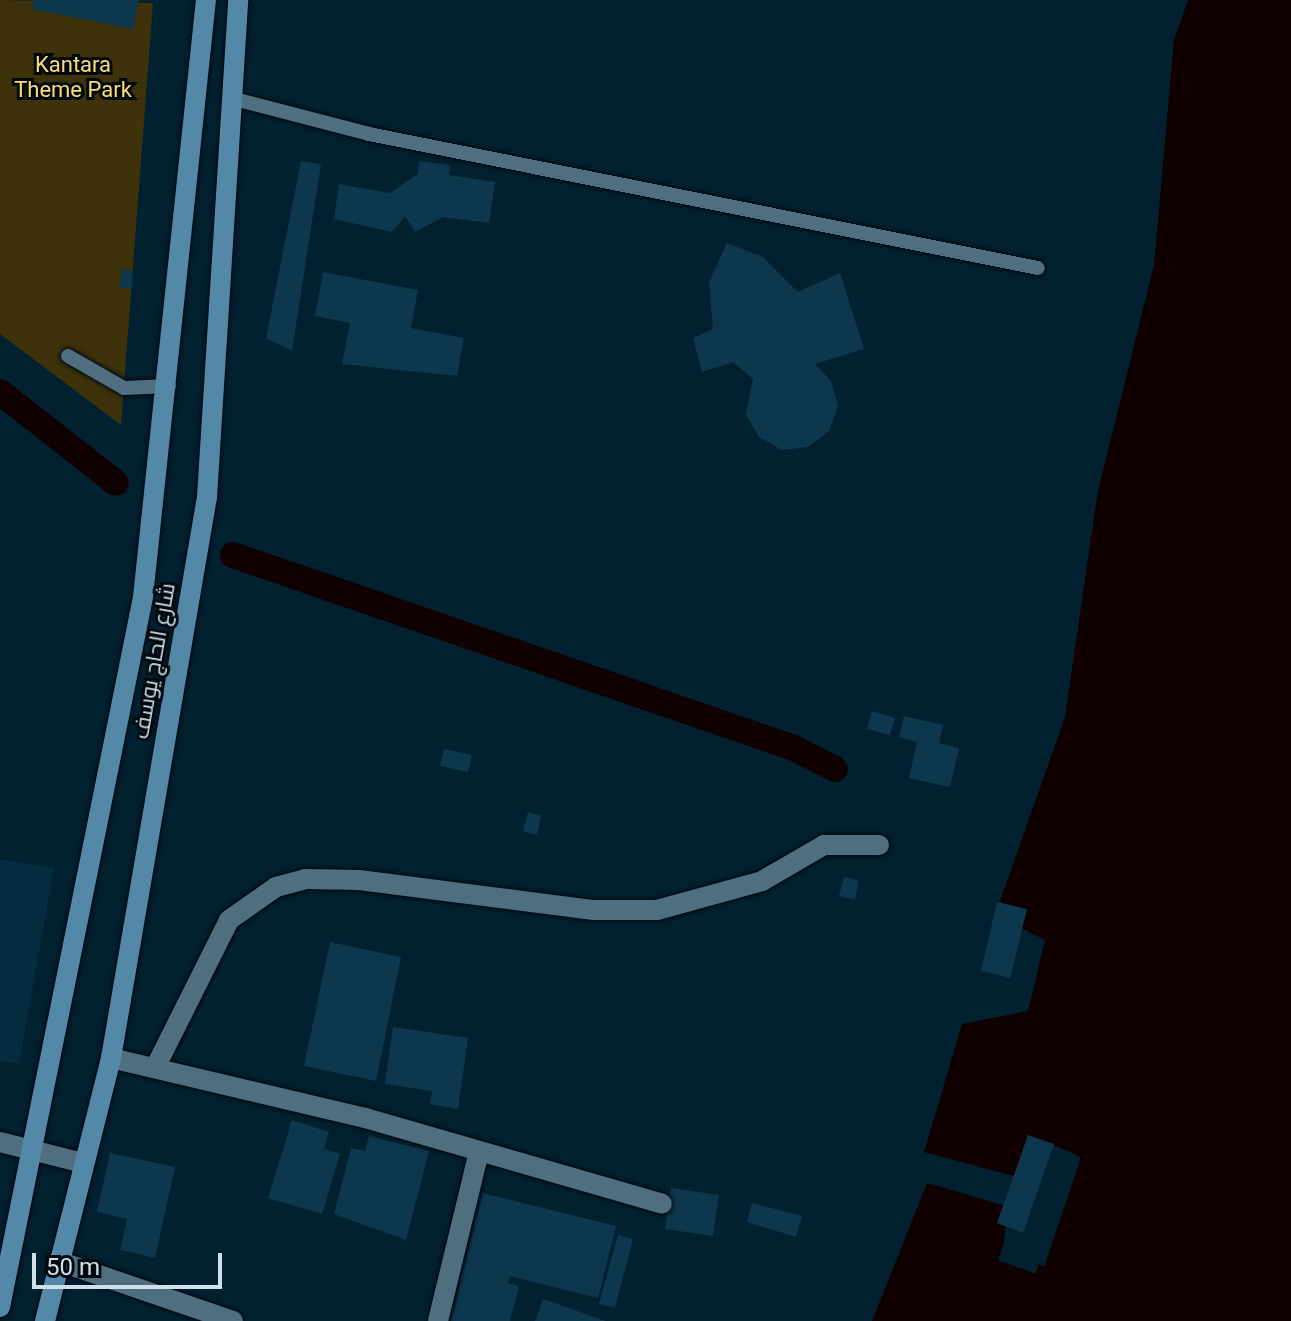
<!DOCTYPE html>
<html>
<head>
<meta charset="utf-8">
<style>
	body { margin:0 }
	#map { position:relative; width:1291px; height:1321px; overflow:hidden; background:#022130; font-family:Roboto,Cairo,sans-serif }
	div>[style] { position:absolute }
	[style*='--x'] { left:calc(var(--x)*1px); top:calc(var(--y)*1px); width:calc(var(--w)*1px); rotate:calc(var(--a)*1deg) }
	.built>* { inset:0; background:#042c3e }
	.green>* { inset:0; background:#3d320a }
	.water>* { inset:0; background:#100100 }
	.pier>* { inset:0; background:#022130 }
	.canal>* { height:26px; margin:-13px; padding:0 13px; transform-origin:13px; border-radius:13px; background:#100100 }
	.building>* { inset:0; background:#0d374c }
	.roads { filter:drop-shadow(0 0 2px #000914) drop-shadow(0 0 2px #000914) }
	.service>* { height:14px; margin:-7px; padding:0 7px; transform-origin:7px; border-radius:7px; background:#4f6e80 }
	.minor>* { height:20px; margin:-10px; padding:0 10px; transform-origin:10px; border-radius:10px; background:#4f6e80 }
	.tertiary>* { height:20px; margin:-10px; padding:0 10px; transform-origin:10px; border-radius:10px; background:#4f6e80 }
	.secondary>* { height:20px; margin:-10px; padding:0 10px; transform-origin:10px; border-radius:10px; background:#5388a6 }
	span { translate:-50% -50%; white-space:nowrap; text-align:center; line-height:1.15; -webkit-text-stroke:6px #01090f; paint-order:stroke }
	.park-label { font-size:22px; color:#fbdc75 }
	.street-label { font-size:22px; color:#cfe0ea }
	.scale { position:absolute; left:32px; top:1253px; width:190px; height:36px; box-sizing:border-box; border:4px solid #cfe0ea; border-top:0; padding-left:10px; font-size:24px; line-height:28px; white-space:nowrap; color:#cfe0ea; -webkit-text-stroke:6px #01090f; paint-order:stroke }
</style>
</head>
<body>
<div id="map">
	<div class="built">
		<div style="clip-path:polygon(0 859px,54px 868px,19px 1064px,0 1060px)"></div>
	</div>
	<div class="green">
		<div style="clip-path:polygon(0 0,153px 3px,121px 425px,0 334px)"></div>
	</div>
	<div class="water">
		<div style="clip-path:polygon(1188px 0,1291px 0,1291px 1321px,872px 1321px,927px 1183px,1009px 1207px,1003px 1247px,1044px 1267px,1081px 1157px,1042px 1140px,1018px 1177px,924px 1152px,962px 1024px,1028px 1011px,1045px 940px,995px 915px,1065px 717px,1098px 490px,1154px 265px,1174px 40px)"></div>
	</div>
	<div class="pier">
		<div style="clip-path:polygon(1010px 1225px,1007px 1245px,1040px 1261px,1035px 1274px,998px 1260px)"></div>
	</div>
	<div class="canal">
		<div style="--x:0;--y:392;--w:147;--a:38.1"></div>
		<div style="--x:233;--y:555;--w:593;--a:18.98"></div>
		<div style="--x:794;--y:748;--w:46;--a:27.1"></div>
	</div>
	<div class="building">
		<div style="clip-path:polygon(34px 0,139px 0,133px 29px,32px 9px)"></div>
		<div style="clip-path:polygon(301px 161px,321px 164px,292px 351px,266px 338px)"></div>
		<div style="clip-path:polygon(419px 161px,450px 165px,449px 175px,495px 182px,489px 223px,443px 217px,415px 232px,405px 216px,392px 232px,334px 219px,339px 184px,390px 193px,418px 174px)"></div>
		<div style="clip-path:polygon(727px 243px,763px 257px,798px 292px,840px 273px,864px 349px,815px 364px,831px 381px,838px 406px,829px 431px,808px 447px,782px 450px,759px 437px,746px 415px,753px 379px,733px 362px,702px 372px,693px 338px,713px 329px,709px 282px)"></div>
		<div style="clip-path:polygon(121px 270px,132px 270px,132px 289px,120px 288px)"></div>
		<div style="clip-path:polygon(323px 272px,418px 290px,411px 328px,464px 338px,457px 376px,342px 364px,350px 323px,315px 316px)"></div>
		<div style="clip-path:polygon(872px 711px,895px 718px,890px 735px,867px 729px)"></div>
		<div style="clip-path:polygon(904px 716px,943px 725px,939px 743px,959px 748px,950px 787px,909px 778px,917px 742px,899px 737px)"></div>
		<div style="clip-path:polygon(444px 749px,472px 755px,468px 772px,440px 766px)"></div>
		<div style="clip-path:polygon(528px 812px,541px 816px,537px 835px,523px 831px)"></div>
		<div style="clip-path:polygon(844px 877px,859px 881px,855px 900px,839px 896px)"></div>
		<div style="clip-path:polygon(997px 902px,1027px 909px,1010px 978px,981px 971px)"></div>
		<div style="clip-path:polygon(330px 942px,401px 957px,376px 1081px,304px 1066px)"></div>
		<div style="clip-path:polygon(393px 1027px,468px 1038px,458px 1109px,430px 1104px,432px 1091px,385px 1084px)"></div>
		<div style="clip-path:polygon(292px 1120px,329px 1132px,324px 1149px,340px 1154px,322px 1214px,268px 1198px)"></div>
		<div style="clip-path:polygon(1028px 1135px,1054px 1144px,1023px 1233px,997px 1223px)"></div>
		<div style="clip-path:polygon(369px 1136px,429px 1151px,406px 1240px,334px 1214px,351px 1148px,365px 1151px)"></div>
		<div style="clip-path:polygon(110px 1153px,175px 1167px,155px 1258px,120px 1250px,127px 1219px,97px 1212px)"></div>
		<div style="clip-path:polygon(671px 1188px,719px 1195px,713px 1236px,665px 1229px)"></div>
		<div style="clip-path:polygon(483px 1193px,616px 1226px,598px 1298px,510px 1276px,508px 1283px,519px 1286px,510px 1321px,451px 1321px)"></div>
		<div style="clip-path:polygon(752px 1203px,802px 1216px,796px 1237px,747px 1222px)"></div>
		<div style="clip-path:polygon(618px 1235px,633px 1239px,615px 1308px,599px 1304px)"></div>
		<div style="clip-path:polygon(543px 1299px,606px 1321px,535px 1321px)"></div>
	</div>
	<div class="roads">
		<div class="service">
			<div style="--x:231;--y:98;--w:143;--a:14.6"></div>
			<div style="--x:369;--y:134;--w:682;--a:11.33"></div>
			<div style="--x:68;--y:356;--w:64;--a:29.7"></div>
			<div style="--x:124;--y:388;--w:45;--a:-2.5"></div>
		</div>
		<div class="minor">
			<div style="--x:111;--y:1058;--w:261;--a:13.3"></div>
			<div style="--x:365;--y:1118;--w:309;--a:16.1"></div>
			<div style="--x:155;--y:1068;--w:165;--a:-63.4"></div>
			<div style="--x:229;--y:920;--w:57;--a:-35.1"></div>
			<div style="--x:276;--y:887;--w:30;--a:-15"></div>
			<div style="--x:305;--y:879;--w:54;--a:1.1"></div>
			<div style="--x:359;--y:880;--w:237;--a:7.3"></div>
			<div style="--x:594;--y:910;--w:63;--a:0"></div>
			<div style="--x:657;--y:910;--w:109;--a:-15.4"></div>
			<div style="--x:762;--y:881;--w:72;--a:-30.1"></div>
			<div style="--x:824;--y:845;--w:55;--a:0"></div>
			<div style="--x:58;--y:1261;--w:185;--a:18.9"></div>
			<div style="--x:438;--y:1321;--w:174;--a:-76.4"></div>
		</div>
		<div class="tertiary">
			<div style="--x:0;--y:1142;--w:81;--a:14.2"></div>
		</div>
		<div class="secondary">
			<div style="--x:0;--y:1307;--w:724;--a:-78.61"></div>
			<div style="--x:143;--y:597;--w:600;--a:-83.98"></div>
			<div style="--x:45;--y:1321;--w:271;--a:-75.9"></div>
			<div style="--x:111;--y:1058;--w:569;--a:-80.29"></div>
			<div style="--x:207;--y:497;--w:498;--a:-86.4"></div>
		</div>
	</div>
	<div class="park-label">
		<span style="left:73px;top:77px">Kantara<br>Theme Park</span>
	</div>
	<div class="street-label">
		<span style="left:154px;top:661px;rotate:-80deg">شارع الحاج يوسف</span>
	</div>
	<div class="scale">50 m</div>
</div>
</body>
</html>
